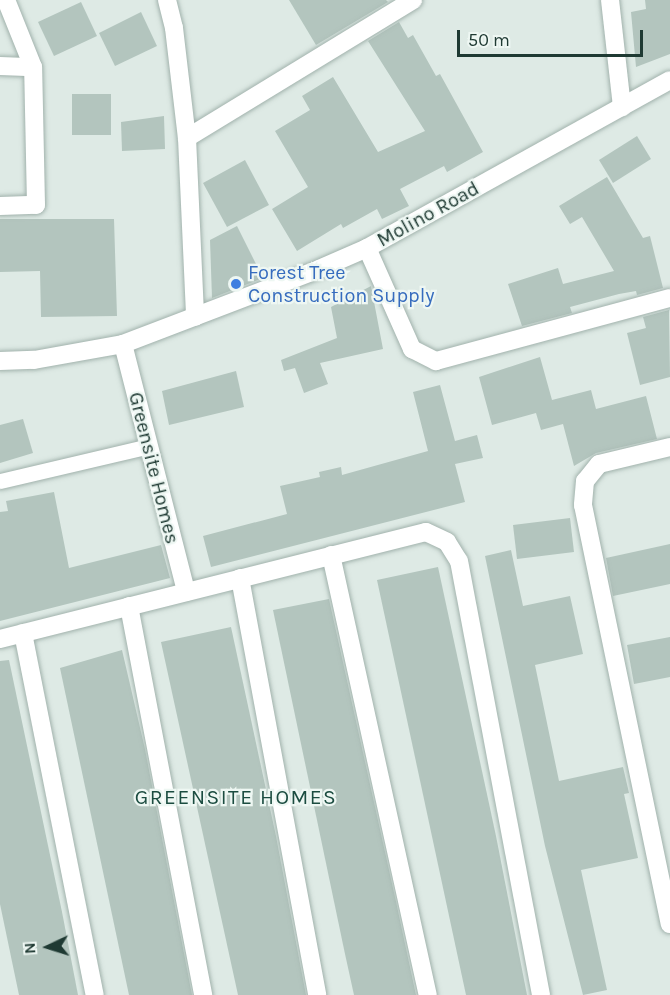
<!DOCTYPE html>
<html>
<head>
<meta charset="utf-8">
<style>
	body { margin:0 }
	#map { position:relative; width:670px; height:995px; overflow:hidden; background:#deeae5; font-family:Karla,sans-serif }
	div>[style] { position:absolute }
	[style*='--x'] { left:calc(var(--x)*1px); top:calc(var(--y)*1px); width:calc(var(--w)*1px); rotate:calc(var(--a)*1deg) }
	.building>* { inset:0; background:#b3c5be }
	.roads { filter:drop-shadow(0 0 2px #a1b2ac) drop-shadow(0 0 2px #a1b2ac) }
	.service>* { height:15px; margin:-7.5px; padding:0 7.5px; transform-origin:7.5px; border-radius:7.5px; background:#fff }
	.minor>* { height:18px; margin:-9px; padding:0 9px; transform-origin:9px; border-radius:9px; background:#fff }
	.secondary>* { height:18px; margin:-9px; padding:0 9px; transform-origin:9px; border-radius:9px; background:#fff }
	.dots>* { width:16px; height:16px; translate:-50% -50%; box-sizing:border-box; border:3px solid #eef7f3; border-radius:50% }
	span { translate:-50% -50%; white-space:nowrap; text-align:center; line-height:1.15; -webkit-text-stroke:4.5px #eef7f3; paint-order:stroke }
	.street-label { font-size:20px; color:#1f3a33 }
	.shop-label { font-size:20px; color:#366cbe }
	.left { translate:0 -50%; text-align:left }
	.neighbourhood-label { font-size:21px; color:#1b4c40; letter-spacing:1.5px }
	.north { position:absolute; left:18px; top:917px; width:60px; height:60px; -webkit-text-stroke:4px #eef7f3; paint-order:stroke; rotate:266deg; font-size:16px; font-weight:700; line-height:24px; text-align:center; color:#1f3a33 }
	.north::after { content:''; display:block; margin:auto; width:21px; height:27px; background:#1f3a33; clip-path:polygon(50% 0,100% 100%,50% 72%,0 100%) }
	.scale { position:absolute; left:457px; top:30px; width:186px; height:27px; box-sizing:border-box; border:3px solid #1f3a33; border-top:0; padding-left:8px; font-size:18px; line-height:21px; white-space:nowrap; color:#1f3a33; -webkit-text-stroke:4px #eef7f3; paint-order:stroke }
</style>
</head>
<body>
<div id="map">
	<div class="building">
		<div style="clip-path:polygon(289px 0,386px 0,388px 2px,316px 45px)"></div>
		<div style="clip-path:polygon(645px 0,670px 0,670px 54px,636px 67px,631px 12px,646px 9px)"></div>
		<div style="clip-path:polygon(81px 2px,97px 36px,54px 56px,38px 22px)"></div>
		<div style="clip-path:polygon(141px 12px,157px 46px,115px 66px,99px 33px)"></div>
		<div style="clip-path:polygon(399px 22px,408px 38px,413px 35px,436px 76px,440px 74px,483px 152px,447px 172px,444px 166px,400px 189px,409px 206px,382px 219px,377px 209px,343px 228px,341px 224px,297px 251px,272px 209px,308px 187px,275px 131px,310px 110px,302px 96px,333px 77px,378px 152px,425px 131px,368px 41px)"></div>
		<div style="clip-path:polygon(72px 94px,111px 94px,111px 135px,72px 135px)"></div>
		<div style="clip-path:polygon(164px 116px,165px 149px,122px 151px,121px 122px)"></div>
		<div style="clip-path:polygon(637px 136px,651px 159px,613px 183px,599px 160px)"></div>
		<div style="clip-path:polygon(245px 160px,269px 205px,227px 227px,203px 183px)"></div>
		<div style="clip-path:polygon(607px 177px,643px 238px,650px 236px,663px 288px,637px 295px,636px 291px,619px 294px,570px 307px,572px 313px,522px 326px,508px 284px,558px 268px,563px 284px,614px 271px,582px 217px,570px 224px,559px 206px)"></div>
		<div style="clip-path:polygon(0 219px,114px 219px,117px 316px,41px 317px,40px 271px,0 272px)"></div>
		<div style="clip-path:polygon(237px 226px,263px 278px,212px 298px,210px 240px)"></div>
		<div style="clip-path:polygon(371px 286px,383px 349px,320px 363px,328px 384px,304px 393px,295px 368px,284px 371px,281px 360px,337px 338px,331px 307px)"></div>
		<div style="clip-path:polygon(669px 310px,670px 377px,640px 385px,627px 333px,646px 328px,643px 317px)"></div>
		<div style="clip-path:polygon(540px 357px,552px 400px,591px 390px,596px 409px,646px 396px,657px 439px,596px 453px,574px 466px,563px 424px,541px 430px,536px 413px,492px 425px,479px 377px)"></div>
		<div style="clip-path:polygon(236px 371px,244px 407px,169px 425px,162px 391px)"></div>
		<div style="clip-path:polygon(440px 385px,455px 441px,477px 435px,483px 458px,455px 464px,465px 502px,211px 567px,203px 536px,287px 514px,280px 486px,320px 477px,319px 472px,341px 467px,342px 475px,428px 451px,413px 392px)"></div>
		<div style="clip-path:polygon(23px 419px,33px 453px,0 463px,0 425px)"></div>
		<div style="clip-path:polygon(54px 492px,69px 568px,161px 545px,170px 578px,0 621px,0 512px,8px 511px,6px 501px)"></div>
		<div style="clip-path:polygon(570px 518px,574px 552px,517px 559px,513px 525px)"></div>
		<div style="clip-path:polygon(670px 544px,670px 584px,613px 596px,606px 558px)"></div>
		<div style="clip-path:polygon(511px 550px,523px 606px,570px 596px,583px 654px,535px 665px,559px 781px,623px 767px,629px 793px,624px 794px,638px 858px,581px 870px,607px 990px,583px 995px,545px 846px,485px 556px)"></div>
		<div style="clip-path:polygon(438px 567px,496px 836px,527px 995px,466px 995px,377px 580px)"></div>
		<div style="clip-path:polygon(329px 599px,395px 897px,416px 995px,354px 995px,345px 954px,273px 610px)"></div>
		<div style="clip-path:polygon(231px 627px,276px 836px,306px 995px,238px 995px,161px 642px)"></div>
		<div style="clip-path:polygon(670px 637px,670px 677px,634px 684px,627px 645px)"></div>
		<div style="clip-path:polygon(122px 650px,145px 749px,192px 995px,129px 995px,60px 668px)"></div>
		<div style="clip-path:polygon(9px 660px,62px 912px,78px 995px,19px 995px,0 904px,0 661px)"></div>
	</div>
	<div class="roads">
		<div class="service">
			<div style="--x:0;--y:481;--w:153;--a:-13.2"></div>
		</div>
		<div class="minor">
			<div style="--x:167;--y:0;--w:29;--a:76"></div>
			<div style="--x:174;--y:28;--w:111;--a:83.3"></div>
			<div style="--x:187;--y:138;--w:179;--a:87.4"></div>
			<div style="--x:610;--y:0;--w:108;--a:83.6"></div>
			<div style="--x:0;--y:66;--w:33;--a:2"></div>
			<div style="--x:187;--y:138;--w:265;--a:-31.4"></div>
			<div style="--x:0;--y:206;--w:36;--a:-2"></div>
			<div style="--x:36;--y:205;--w:138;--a:-91.2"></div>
			<div style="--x:33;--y:67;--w:72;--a:-111.9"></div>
			<div style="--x:367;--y:248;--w:111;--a:66"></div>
			<div style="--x:412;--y:349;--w:27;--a:27"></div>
			<div style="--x:436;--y:361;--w:242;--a:-15.1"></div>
			<div style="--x:123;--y:344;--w:256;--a:75.7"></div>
			<div style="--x:670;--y:447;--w:73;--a:166.5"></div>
			<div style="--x:599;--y:464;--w:22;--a:129"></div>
			<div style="--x:585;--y:481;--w:24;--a:95"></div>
			<div style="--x:583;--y:505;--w:428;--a:78.3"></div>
			<div style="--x:331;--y:555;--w:451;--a:77.6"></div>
			<div style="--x:240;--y:578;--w:424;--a:79.5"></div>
			<div style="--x:129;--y:606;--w:396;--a:79.2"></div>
			<div style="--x:23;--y:633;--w:369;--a:78.8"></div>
			<div style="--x:0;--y:639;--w:439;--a:-14.1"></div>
			<div style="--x:426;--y:532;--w:23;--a:25"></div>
			<div style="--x:447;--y:542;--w:22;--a:58"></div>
			<div style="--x:459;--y:561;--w:442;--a:79.3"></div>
		</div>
		<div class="secondary">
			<div style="--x:0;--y:361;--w:34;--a:-2"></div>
			<div style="--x:34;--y:360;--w:90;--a:-10.2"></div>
			<div style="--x:123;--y:344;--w:210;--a:-20.9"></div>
			<div style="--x:319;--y:269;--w:52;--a:-23.6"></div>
			<div style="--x:367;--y:248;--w:346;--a:-29"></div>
		</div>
	</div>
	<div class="dots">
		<div style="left:236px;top:284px;background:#3f7fe0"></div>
	</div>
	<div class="street-label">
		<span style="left:428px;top:214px;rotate:-29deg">Molino Road</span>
		<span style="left:154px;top:468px;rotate:76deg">Greensite Homes</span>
	</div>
	<div class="shop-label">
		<span class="left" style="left:248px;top:284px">Forest Tree<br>Construction Supply</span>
	</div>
	<div class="neighbourhood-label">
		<span style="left:236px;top:797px">GREENSITE HOMES</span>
	</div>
	<div class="north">N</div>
	<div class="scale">50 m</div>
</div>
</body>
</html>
